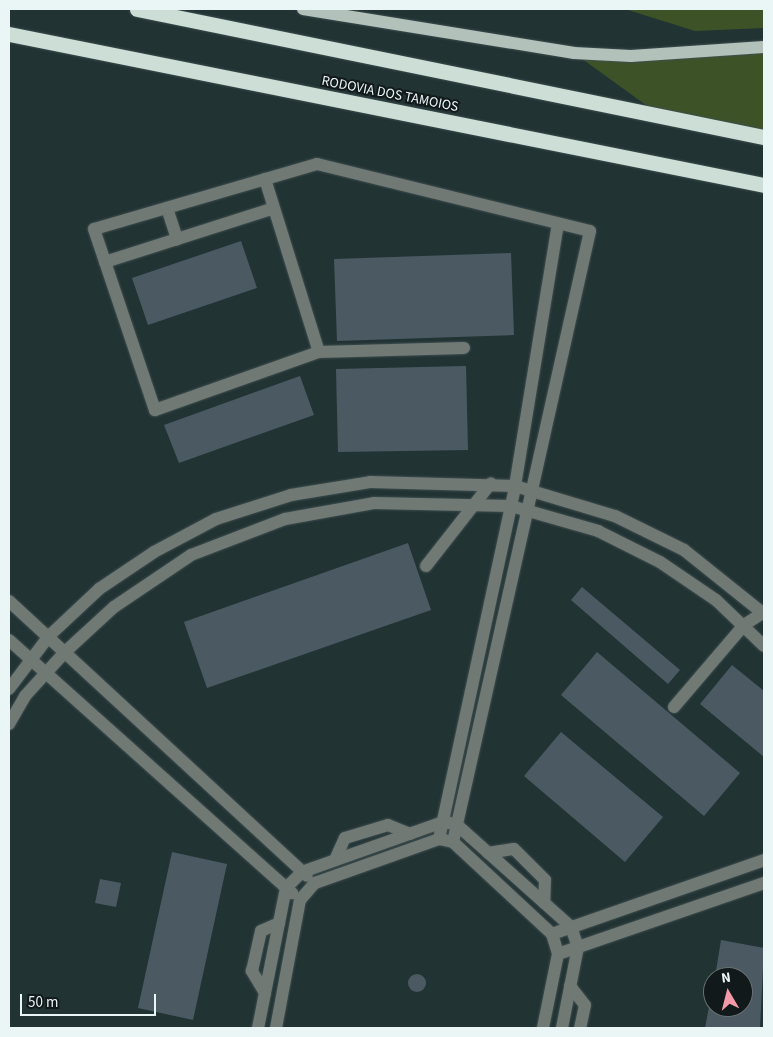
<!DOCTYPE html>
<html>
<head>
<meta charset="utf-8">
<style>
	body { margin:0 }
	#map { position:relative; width:773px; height:1037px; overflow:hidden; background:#223334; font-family:"Source Sans 3",sans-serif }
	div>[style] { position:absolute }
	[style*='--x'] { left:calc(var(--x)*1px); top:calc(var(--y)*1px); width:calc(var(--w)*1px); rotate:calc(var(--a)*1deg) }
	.green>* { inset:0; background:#3d5327 }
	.building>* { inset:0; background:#4b5a62 }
	.round { border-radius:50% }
	.roads { filter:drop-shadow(0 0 1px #3e4e4f) drop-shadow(0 0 1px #3e4e4f) }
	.minor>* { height:12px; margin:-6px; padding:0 6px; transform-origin:6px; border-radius:6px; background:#717975 }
	.major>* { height:12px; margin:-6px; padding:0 6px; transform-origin:6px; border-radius:6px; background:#b2c1ba }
	.highway>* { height:15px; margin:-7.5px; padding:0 7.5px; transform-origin:7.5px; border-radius:7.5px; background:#ccded5 }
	span { translate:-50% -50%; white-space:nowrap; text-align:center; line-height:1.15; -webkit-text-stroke:4px #12191a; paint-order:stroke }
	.street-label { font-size:14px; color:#eaf5f5 }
	.frame { position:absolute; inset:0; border:10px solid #eaf5f5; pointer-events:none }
	.north { position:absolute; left:703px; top:967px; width:50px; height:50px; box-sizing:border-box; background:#12191a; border:1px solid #687172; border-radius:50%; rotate:352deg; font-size:14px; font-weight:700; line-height:20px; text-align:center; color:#eaf5f5 }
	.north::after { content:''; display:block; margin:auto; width:18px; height:22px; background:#f39aaa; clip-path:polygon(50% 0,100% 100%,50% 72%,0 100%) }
	.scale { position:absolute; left:20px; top:994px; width:136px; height:22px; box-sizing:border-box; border:2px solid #eaf5f5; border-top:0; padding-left:6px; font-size:15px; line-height:18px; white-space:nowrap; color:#eaf5f5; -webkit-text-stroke:4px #12191a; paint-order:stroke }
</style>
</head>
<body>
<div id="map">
	<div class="green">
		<div style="clip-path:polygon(625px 9px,764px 9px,764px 28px,695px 31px)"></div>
		<div style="clip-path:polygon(764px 46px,764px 137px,661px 116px,574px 53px)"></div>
	</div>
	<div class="building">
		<div style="clip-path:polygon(241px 241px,257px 288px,148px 325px,132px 278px)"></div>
		<div style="clip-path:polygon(511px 253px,514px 335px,337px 341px,334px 259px)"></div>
		<div style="clip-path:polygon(466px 366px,468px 450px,338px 452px,336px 369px)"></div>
		<div style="clip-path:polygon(300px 376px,314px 415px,179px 463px,164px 425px)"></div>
		<div style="clip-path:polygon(408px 543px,431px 610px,207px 688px,184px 622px)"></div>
		<div style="clip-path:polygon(582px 587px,680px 670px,668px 684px,571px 600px)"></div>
		<div style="clip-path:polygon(597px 652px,740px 773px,704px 816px,561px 695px)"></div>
		<div style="clip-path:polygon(732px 665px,764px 691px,764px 757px,700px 704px)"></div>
		<div style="clip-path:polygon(561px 732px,663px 817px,625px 862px,524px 776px)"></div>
		<div style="clip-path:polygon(172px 852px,227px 864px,193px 1020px,138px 1008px)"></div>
		<div style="clip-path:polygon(100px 879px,121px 883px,116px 907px,95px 903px)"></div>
		<div style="clip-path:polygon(721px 940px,764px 948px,760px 1028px,705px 1028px,712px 991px,713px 1007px,743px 1007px,743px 977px,715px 977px)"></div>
		<div class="round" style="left:408px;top:974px;width:18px;height:18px"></div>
	</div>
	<div class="roads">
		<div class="minor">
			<div style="--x:265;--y:179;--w:181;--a:72.7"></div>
			<div style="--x:167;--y:208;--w:33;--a:72"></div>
			<div style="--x:105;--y:262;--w:177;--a:-17.7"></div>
			<div style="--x:426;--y:566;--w:105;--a:-51.9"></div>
			<div style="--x:9;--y:601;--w:405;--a:42.7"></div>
			<div style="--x:9;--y:640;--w:380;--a:41.8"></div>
			<div style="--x:9;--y:689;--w:66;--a:-53"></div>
			<div style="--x:49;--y:636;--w:69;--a:-43.2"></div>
			<div style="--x:99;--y:589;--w:66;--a:-33.9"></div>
			<div style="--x:154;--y:552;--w:70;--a:-28"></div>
			<div style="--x:216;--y:519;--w:79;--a:-17.7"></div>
			<div style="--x:291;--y:495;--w:80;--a:-9.3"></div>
			<div style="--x:370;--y:482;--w:145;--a:1.6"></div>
			<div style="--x:515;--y:486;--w:104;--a:16.7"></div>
			<div style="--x:615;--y:516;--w:77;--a:26.2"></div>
			<div style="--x:684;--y:550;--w:102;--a:38.7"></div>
			<div style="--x:674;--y:707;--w:108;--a:-49.5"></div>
			<div style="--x:744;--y:625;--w:24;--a:-33"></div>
			<div style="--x:9;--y:724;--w:32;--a:-60"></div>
			<div style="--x:25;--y:696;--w:59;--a:-47.7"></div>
			<div style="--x:65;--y:652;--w:67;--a:-42.6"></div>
			<div style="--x:114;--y:607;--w:93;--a:-34"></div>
			<div style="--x:191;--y:555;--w:101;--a:-21"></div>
			<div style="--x:285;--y:519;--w:90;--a:-10.2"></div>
			<div style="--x:374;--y:503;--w:137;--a:1.3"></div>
			<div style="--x:511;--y:506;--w:91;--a:16"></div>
			<div style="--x:598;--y:531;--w:69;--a:26.6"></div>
			<div style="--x:660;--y:562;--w:68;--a:34.2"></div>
			<div style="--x:716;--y:600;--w:66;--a:43.8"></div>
			<div style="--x:439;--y:839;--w:361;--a:-77.8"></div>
			<div style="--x:515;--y:486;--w:266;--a:-80.7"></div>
			<div style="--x:453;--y:842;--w:626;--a:-77.36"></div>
			<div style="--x:590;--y:231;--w:281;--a:-166.2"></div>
			<div style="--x:317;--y:164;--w:232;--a:163.7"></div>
			<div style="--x:94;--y:229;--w:191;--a:71.4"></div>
			<div style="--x:155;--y:410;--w:174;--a:-19.5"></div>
			<div style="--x:319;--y:352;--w:145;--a:-1.6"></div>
			<div style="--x:488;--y:853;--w:26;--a:-9"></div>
			<div style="--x:514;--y:849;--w:44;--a:45"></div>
			<div style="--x:545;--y:880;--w:23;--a:92"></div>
			<div style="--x:335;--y:860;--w:24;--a:-66"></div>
			<div style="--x:345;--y:838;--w:45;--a:-16.8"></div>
			<div style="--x:388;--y:825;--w:24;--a:22"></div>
			<div style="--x:552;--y:934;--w:225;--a:-19.2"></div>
			<div style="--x:558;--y:954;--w:218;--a:-19"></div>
			<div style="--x:570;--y:986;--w:24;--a:52"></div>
			<div style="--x:585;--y:1005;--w:24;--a:102"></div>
			<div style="--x:265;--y:993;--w:26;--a:-121"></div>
			<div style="--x:252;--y:971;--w:41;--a:-77.3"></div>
			<div style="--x:261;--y:931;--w:20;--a:-24"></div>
			<div style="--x:258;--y:1028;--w:143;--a:-78.7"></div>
			<div style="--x:286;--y:888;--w:23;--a:-45"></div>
			<div style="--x:302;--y:872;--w:150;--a:-19.5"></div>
			<div style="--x:443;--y:822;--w:13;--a:9"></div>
			<div style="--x:456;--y:824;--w:154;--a:41.8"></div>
			<div style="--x:571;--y:927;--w:21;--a:71"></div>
			<div style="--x:578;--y:947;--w:83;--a:101.2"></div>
			<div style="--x:276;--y:1028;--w:130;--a:-79.4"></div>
			<div style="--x:300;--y:900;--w:23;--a:-49"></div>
			<div style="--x:315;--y:883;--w:132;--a:-19.5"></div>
			<div style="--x:439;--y:839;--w:14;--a:12"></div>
			<div style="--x:453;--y:842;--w:135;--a:42.9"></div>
			<div style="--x:552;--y:934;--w:21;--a:73"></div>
			<div style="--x:558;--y:954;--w:76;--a:101.5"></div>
		</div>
		<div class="major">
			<div style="--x:303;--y:9;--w:275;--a:9.2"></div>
			<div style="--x:574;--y:53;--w:57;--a:3"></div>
			<div style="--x:631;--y:56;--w:133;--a:-3.9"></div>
		</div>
		<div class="highway">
			<div style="--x:137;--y:9;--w:640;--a:11.54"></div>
			<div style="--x:9;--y:34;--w:770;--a:11.31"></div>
		</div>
	</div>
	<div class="street-label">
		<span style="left:390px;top:94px;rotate:11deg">RODOVIA DOS TAMOIOS</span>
	</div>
	<div class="frame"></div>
	<div class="north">N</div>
	<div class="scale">50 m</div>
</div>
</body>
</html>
